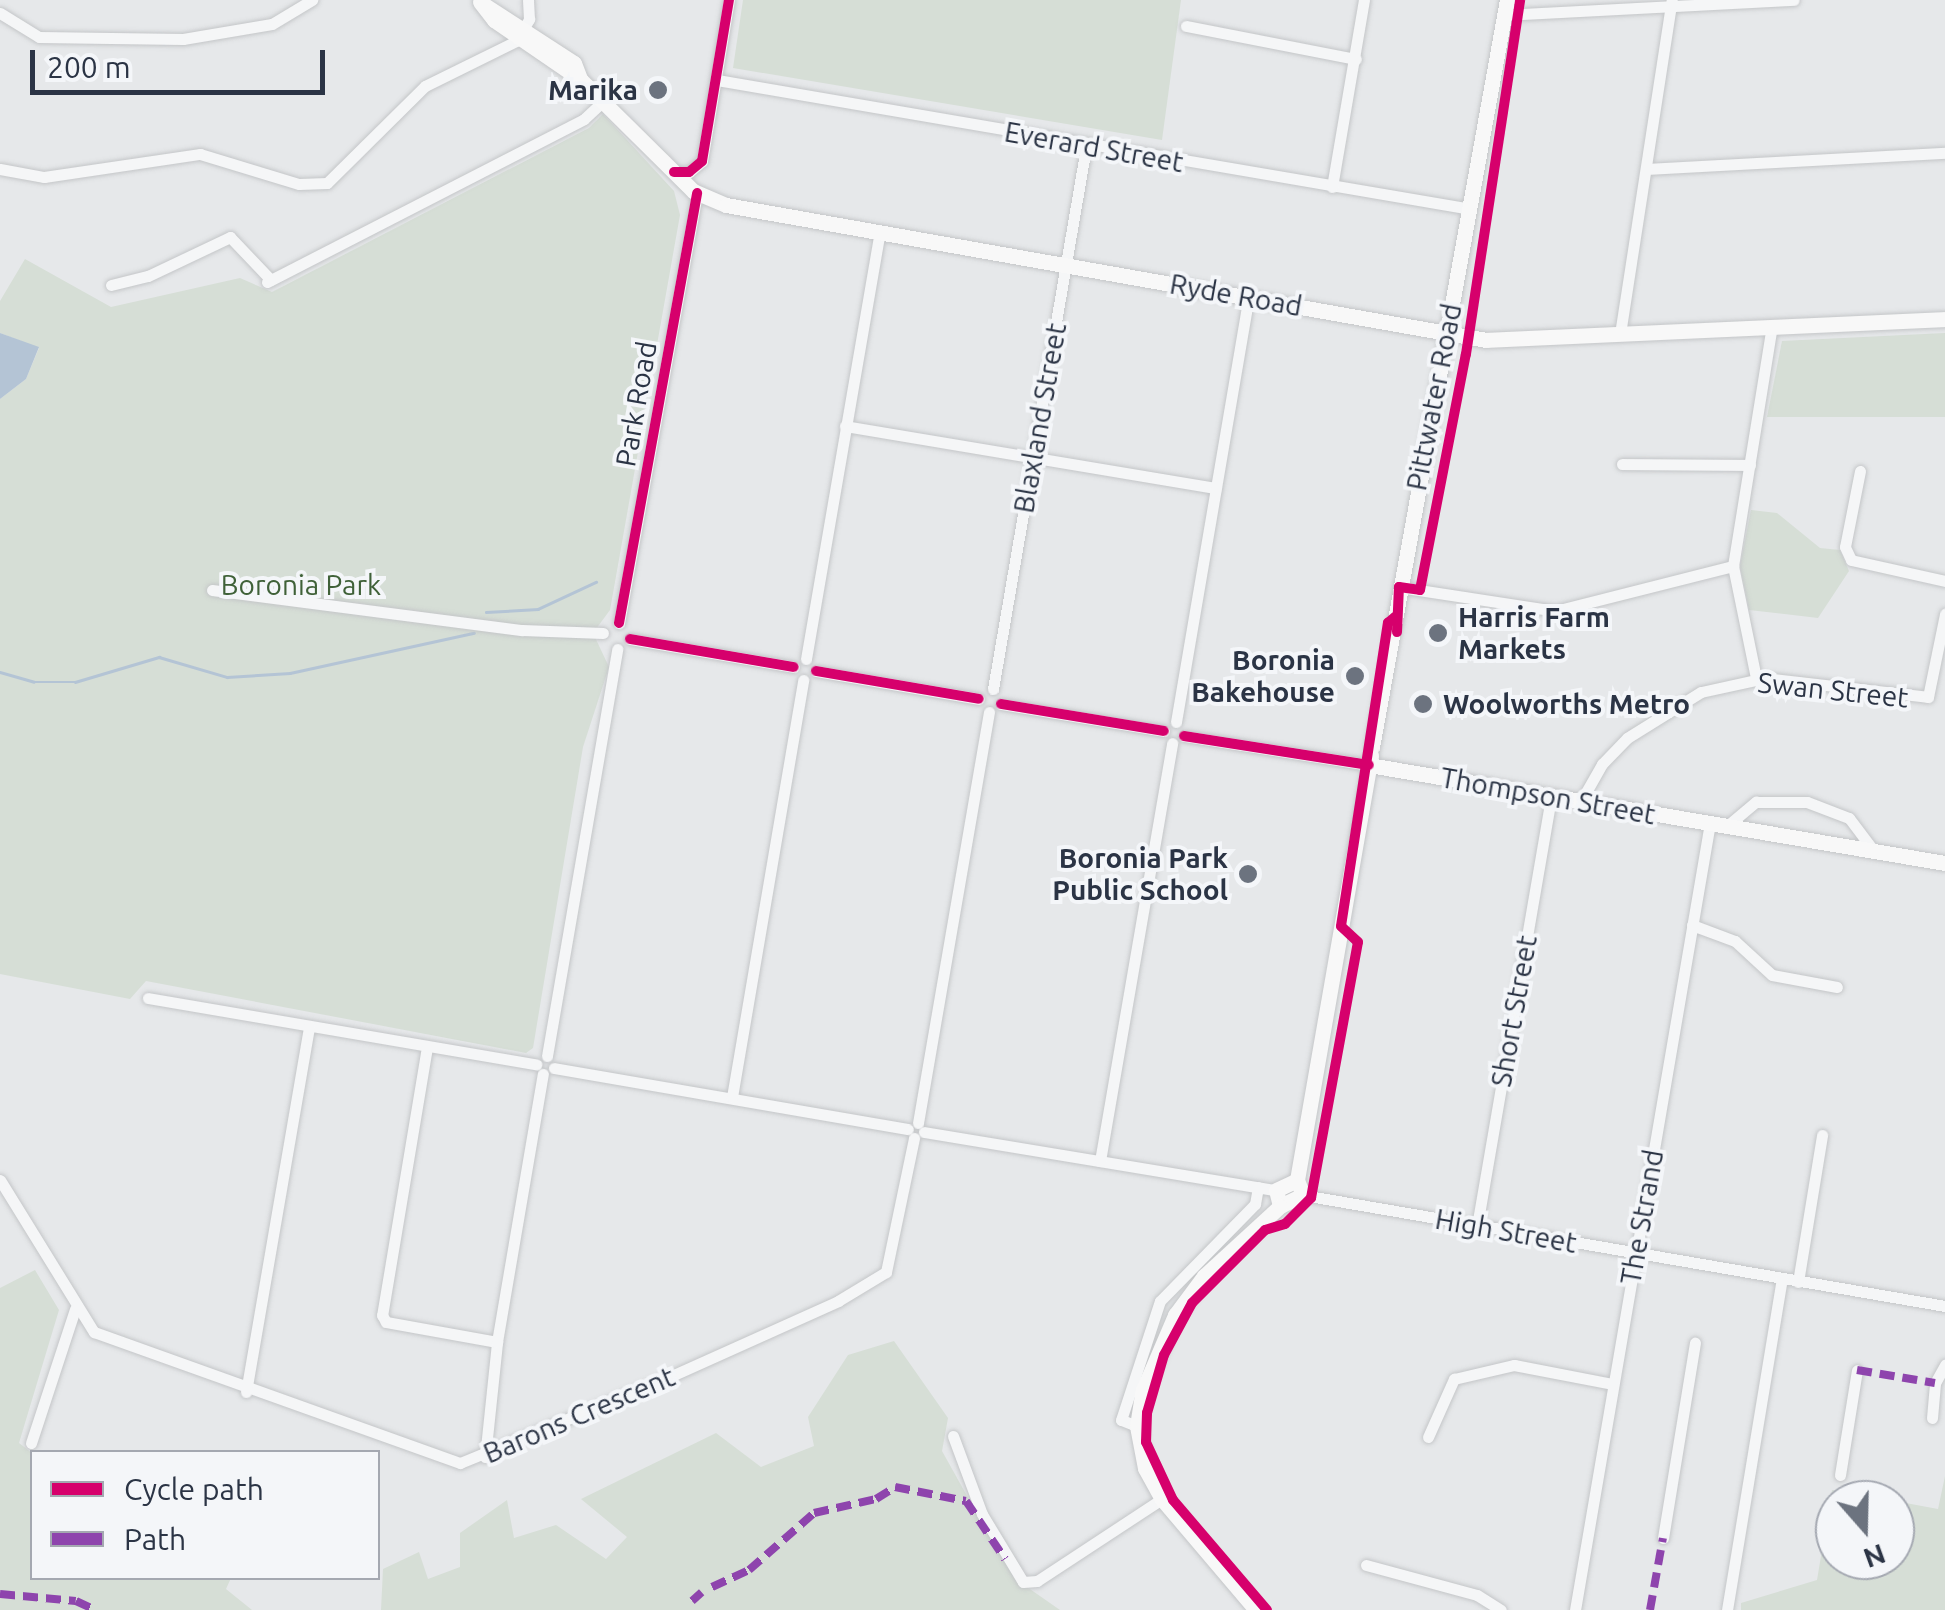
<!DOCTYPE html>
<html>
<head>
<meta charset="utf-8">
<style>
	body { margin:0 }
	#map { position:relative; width:1945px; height:1610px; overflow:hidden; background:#e6e8ea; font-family:Ubuntu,sans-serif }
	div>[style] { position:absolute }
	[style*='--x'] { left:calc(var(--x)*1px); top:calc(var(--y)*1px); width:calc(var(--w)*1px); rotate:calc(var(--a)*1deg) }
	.green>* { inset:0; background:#d6ded6 }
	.water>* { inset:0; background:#b4c4d5 }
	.stream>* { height:2.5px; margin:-1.25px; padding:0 1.25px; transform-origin:1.25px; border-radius:1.25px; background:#b4c4d5 }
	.roads { filter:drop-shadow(0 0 2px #c4c6c8) drop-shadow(0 0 2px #c4c6c8) }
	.street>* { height:11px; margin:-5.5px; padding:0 5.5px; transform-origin:5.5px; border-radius:5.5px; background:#f5f6f7 }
	.secondary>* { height:15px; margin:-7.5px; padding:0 7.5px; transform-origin:7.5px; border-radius:7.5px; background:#f8f8f8 }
	.quiet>* { height:8px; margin-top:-4px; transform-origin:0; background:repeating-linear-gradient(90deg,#8e44ad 0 15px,transparent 0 23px) }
	.cycleway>* { height:10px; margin:-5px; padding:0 5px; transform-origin:5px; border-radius:5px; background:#d6006c }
	.dots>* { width:28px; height:28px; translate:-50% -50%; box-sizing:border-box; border:5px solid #f4f6f9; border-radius:50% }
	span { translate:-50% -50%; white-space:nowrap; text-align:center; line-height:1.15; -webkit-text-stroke:8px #f4f6f9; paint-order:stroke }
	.poi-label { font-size:28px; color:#2b3445; font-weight:700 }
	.right { translate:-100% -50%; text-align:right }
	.left { translate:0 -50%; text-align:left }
	.street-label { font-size:28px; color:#2b3445 }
	.park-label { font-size:28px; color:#3f6138 }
	.legend { position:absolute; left:30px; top:1450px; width:350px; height:130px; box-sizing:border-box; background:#f4f6f9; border:2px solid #a4a8b1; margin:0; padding:12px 18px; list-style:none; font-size:30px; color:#2b3445 }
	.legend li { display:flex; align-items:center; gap:20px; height:50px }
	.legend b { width:50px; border:2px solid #a4a8b1 }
	.north { position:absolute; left:1815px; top:1480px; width:100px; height:100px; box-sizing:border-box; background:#f4f6f9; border:2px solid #a4a8b1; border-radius:50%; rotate:160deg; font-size:28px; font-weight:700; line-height:40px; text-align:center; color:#2b3445 }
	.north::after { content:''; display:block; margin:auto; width:35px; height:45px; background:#6c737f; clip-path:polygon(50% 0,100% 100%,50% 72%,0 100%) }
	.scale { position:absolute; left:30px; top:50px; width:295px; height:45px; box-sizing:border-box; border:5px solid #2b3445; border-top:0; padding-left:12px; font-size:30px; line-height:35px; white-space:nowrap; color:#2b3445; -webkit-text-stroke:8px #f4f6f9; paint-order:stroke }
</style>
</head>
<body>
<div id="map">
	<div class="green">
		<div style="clip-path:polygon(743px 0,1181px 0,1162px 140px,733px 68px)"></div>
		<div style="clip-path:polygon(603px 114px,674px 191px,680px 215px,610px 610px,593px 633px,609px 667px,583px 747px,533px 1048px,526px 1053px,146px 981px,130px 999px,0 974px,0 399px,26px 379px,39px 348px,0 333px,0 301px,25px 259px,111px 307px,240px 278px,272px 292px,589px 128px)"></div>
		<div style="clip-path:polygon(1945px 333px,1945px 417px,1767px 417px,1782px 341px)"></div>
		<div style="clip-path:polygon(1751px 510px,1777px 513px,1820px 548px,1840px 550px,1849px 571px,1818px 618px,1749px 610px,1740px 566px)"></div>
		<div style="clip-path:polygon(35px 1270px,59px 1310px,19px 1443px,32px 1453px,32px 1578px,231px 1578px,226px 1589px,252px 1610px,0 1610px,0 1288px)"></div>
		<div style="clip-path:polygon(894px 1341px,948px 1418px,942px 1451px,985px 1528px,1027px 1587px,1060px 1610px,381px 1610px,383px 1569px,419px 1552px,428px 1579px,460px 1567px,460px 1533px,507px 1500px,514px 1538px,556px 1525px,606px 1559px,627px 1537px,581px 1499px,716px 1433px,761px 1467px,814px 1446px,808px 1417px,848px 1355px)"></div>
		<div style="clip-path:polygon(1945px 1476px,1945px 1610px,1741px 1610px,1741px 1603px,1817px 1580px,1832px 1490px,1890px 1500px,1835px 1500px,1835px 1560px,1895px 1560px,1895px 1501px,1938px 1509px)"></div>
	</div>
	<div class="water">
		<div style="clip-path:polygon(0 333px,39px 347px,26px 379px,0 399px)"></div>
	</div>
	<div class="stream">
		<div style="--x:486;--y:612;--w:52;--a:-3.3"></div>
		<div style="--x:538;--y:609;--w:64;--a:-25"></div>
		<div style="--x:0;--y:672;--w:35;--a:16"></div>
		<div style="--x:34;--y:682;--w:41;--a:0"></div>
		<div style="--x:75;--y:682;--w:88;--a:-16.6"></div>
		<div style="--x:159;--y:657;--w:71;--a:16.4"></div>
		<div style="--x:227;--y:677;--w:63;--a:-3.6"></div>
		<div style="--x:290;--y:673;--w:188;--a:-12.3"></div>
	</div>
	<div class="roads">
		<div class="street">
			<div style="--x:0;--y:13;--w:46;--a:31.6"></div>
			<div style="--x:39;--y:37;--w:144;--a:0.8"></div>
			<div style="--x:183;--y:39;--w:90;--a:-9.6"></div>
			<div style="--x:272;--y:24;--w:47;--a:-31"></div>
			<div style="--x:1504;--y:15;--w:290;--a:-3"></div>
			<div style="--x:1186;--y:26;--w:173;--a:11"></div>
			<div style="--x:717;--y:80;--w:765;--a:9.71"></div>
			<div style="--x:0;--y:169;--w:45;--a:10.3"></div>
			<div style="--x:44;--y:177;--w:158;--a:-8.4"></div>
			<div style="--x:200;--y:154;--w:103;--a:16.9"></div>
			<div style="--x:299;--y:184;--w:28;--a:-2"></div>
			<div style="--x:327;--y:183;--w:138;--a:-44.7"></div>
			<div style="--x:425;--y:86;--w:102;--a:-26.3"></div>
			<div style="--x:516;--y:41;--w:26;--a:-59"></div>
			<div style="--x:529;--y:19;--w:19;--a:-93"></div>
			<div style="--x:1647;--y:169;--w:298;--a:-3.1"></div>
			<div style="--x:674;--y:172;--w:15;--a:0"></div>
			<div style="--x:689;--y:172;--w:17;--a:-40"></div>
			<div style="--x:702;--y:161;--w:163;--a:-80.5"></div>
			<div style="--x:1332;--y:187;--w:190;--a:-80.3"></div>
			<div style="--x:267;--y:282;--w:356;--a:-27.2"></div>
			<div style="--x:584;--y:119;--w:26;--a:-43"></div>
			<div style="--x:111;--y:285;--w:38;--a:-14"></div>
			<div style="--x:148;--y:276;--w:91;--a:-25.4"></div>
			<div style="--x:230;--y:237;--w:59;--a:46.4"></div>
			<div style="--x:1620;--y:334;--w:338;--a:-81.2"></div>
			<div style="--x:845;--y:426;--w:376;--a:9.5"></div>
			<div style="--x:1622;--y:464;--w:128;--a:0.4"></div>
			<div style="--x:1860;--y:471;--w:77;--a:101.2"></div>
			<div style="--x:1845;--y:547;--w:14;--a:65"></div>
			<div style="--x:1851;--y:560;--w:96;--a:12.6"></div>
			<div style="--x:1399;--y:587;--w:158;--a:8.7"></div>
			<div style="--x:1555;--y:611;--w:184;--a:-14.2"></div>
			<div style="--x:212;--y:590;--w:313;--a:7.4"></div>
			<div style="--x:522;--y:630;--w:81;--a:2.1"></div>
			<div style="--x:619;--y:623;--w:437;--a:-79.7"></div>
			<div style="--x:630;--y:639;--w:166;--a:9.7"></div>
			<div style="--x:806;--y:659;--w:434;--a:-80.2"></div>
			<div style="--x:816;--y:671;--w:165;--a:9.7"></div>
			<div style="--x:1756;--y:678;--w:114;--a:-101.6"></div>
			<div style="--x:1733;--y:566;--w:243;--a:-80.8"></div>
			<div style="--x:993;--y:689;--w:550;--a:-80.26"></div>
			<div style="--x:1001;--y:704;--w:165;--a:9.4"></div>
			<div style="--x:1176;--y:722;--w:431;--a:-80.3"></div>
			<div style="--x:1184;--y:736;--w:187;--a:8.9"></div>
			<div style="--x:1581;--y:801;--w:43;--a:-60.4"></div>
			<div style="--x:1602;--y:764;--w:36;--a:-46"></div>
			<div style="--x:1627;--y:738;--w:87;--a:-31.9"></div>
			<div style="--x:1701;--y:692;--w:66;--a:-12.3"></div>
			<div style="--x:1765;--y:678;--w:164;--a:6.6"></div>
			<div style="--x:1928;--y:697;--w:85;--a:-78.4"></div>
			<div style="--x:1727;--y:826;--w:38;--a:-40"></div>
			<div style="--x:1756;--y:802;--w:51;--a:0"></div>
			<div style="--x:1807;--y:802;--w:45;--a:20.9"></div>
			<div style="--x:1849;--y:818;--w:41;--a:52.9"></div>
			<div style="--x:1692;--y:925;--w:46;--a:20.4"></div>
			<div style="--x:1735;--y:941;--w:50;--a:42.6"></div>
			<div style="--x:1772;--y:975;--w:66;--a:10.5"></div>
			<div style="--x:148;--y:998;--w:394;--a:9.7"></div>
			<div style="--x:427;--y:1047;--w:272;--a:99.5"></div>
			<div style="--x:382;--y:1315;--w:8;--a:60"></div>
			<div style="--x:386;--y:1322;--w:113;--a:10.2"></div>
			<div style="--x:547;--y:1056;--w:413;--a:-80.2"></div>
			<div style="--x:554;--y:1068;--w:359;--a:9.8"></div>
			<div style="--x:732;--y:1097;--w:423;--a:-80.3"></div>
			<div style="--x:918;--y:1123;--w:417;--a:-80.2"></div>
			<div style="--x:924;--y:1132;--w:357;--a:9.4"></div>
			<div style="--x:1100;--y:1161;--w:424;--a:-80.2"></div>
			<div style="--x:0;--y:1180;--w:179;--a:58.3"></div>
			<div style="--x:94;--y:1332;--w:389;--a:19.7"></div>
			<div style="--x:460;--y:1463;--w:224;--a:-22.3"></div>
			<div style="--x:667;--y:1378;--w:188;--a:-24.2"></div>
			<div style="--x:838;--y:1301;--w:56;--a:-31.1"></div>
			<div style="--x:886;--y:1272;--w:137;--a:-78.2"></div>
			<div style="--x:1303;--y:1195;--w:652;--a:9.81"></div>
			<div style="--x:1477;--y:1226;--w:436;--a:-80.2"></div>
			<div style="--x:1798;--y:1282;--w:149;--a:-80.7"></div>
			<div style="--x:246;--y:1392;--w:371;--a:-80.2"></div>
			<div style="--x:1932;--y:1418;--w:35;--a:-85"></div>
			<div style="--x:1935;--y:1383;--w:21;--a:-61"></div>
			<div style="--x:1137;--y:1426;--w:17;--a:-159"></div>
			<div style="--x:1121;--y:1420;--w:125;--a:-71.9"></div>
			<div style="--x:1160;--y:1301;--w:136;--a:-45.6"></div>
			<div style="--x:1255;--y:1204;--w:17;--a:-80"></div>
			<div style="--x:953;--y:1436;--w:83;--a:69.6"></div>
			<div style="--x:982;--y:1514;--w:79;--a:58.9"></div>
			<div style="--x:1023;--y:1582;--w:14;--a:-4"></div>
			<div style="--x:1037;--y:1581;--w:149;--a:-33.3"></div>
			<div style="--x:1428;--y:1437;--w:64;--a:-65.9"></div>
			<div style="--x:1454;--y:1379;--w:62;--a:-13.1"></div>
			<div style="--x:1514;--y:1365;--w:101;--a:10.9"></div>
			<div style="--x:31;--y:1443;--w:141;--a:-71.8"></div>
			<div style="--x:485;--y:1457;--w:116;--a:-84"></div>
			<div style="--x:497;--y:1342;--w:272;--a:-80.3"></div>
			<div style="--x:1840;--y:1475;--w:106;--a:-80.8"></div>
			<div style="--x:1663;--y:1538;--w:198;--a:-80.7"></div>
			<div style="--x:1366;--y:1565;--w:115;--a:15.1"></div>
			<div style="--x:1477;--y:1595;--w:28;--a:32"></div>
			<div style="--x:1575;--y:1610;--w:798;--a:-80.27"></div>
			<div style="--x:1727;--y:1610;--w:336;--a:-80.6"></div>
		</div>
		<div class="secondary">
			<div style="--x:480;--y:2;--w:23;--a:52"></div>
			<div style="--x:494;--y:20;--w:104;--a:34.5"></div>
			<div style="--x:580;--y:79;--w:159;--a:44.7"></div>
			<div style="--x:693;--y:191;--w:36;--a:23"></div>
			<div style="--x:726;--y:205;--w:772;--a:10.07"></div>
			<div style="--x:1486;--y:340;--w:459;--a:-2.6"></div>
			<div style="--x:483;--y:4;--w:108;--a:33"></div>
			<div style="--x:574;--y:63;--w:17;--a:69"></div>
			<div style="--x:1372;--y:747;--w:759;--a:-79.76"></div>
			<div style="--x:1369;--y:765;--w:584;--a:9.66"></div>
			<div style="--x:1297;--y:1180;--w:431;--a:-80.1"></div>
			<div style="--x:1280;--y:1206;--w:25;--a:-26"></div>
			<div style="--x:1303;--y:1195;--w:16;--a:-112"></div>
			<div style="--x:1280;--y:1206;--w:16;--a:-104"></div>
			<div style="--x:1276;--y:1190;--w:23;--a:-25"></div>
			<div style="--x:1256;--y:1610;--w:145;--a:-130.3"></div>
			<div style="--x:1162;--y:1499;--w:35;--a:-119"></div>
			<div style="--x:1145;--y:1468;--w:43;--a:-100.8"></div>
			<div style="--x:1137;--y:1426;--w:36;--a:-81"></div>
			<div style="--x:1143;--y:1390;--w:82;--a:-66.9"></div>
			<div style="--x:1175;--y:1315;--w:49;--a:-53.4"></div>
			<div style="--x:1204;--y:1276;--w:103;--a:-42.6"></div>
		</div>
	</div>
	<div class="quiet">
		<div style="--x:1857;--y:1370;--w:79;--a:9.5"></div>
		<div style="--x:712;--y:1587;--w:41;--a:-24.7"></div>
		<div style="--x:749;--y:1570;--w:86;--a:-41.2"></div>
		<div style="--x:814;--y:1513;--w:64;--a:-12.7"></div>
		<div style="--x:876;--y:1499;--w:22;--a:-32"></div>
		<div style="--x:895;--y:1487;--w:72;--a:11.2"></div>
		<div style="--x:966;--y:1501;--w:70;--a:56.1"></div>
		<div style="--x:0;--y:1594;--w:76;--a:5.3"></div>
		<div style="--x:76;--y:1601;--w:21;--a:25"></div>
		<div style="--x:692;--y:1601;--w:13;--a:-42"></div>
		<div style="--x:1650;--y:1610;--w:73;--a:-79.8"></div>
	</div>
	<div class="cycleway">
		<div style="--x:674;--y:172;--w:15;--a:0"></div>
		<div style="--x:689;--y:172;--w:17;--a:-40"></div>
		<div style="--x:702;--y:161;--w:163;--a:-80.5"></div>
		<div style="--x:619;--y:623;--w:437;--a:-79.7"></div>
		<div style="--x:1397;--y:632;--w:45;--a:-87.5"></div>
		<div style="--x:1399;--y:587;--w:21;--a:8"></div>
		<div style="--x:1420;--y:590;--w:240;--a:-79"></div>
		<div style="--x:1466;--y:354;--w:358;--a:-81.3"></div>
		<div style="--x:630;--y:639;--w:166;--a:9.7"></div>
		<div style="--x:816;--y:671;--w:165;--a:9.7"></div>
		<div style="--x:1001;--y:704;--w:165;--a:9.4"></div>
		<div style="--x:1184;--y:736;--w:187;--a:8.9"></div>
		<div style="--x:1267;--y:1610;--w:145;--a:-130.5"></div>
		<div style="--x:1173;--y:1500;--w:64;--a:-115"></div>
		<div style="--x:1146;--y:1442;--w:29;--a:-88"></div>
		<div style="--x:1147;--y:1413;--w:60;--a:-73.7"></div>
		<div style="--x:1164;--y:1355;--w:59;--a:-61.7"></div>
		<div style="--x:1192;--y:1303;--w:103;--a:-45"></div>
		<div style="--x:1265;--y:1230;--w:21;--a:-17"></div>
		<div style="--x:1285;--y:1224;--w:37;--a:-45"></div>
		<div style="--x:1311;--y:1198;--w:260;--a:-79.6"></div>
		<div style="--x:1358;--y:942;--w:23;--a:-137"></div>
		<div style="--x:1341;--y:926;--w:307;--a:-81.2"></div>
		<div style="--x:1388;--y:623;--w:9;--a:-41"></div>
	</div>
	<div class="dots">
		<div style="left:658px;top:90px;background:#6c737f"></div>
		<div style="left:1438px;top:633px;background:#6c737f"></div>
		<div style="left:1355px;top:676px;background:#6c737f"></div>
		<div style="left:1423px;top:704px;background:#6c737f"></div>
		<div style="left:1248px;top:874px;background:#6c737f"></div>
	</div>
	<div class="poi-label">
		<span class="right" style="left:638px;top:90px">Marika</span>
		<span class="left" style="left:1458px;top:633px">Harris Farm<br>Markets</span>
		<span class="right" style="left:1335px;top:676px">Boronia<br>Bakehouse</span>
		<span class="left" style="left:1443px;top:704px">Woolworths Metro</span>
		<span class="right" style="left:1228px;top:874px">Boronia Park<br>Public School</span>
	</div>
	<div class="street-label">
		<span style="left:1094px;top:147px;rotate:10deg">Everard Street</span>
		<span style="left:1236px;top:295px;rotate:10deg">Ryde Road</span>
		<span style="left:1434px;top:397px;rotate:-79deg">Pittwater Road</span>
		<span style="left:636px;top:404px;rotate:-80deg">Park Road</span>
		<span style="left:1040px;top:418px;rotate:-80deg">Blaxland Street</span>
		<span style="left:1833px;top:690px;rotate:6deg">Swan Street</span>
		<span style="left:1548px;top:796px;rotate:10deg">Thompson Street</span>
		<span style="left:1514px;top:1011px;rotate:-80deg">Short Street</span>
		<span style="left:1642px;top:1217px;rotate:-80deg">The Strand</span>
		<span style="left:1506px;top:1231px;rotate:10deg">High Street</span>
		<span style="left:579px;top:1415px;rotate:-23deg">Barons Crescent</span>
	</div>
	<div class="park-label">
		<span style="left:301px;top:585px">Boronia Park</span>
	</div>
	<ul class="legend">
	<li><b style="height:12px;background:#d6006c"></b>Cycle path</li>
	<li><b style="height:12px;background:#8e44ad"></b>Path</li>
	</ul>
	<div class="north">N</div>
	<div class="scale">200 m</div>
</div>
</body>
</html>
